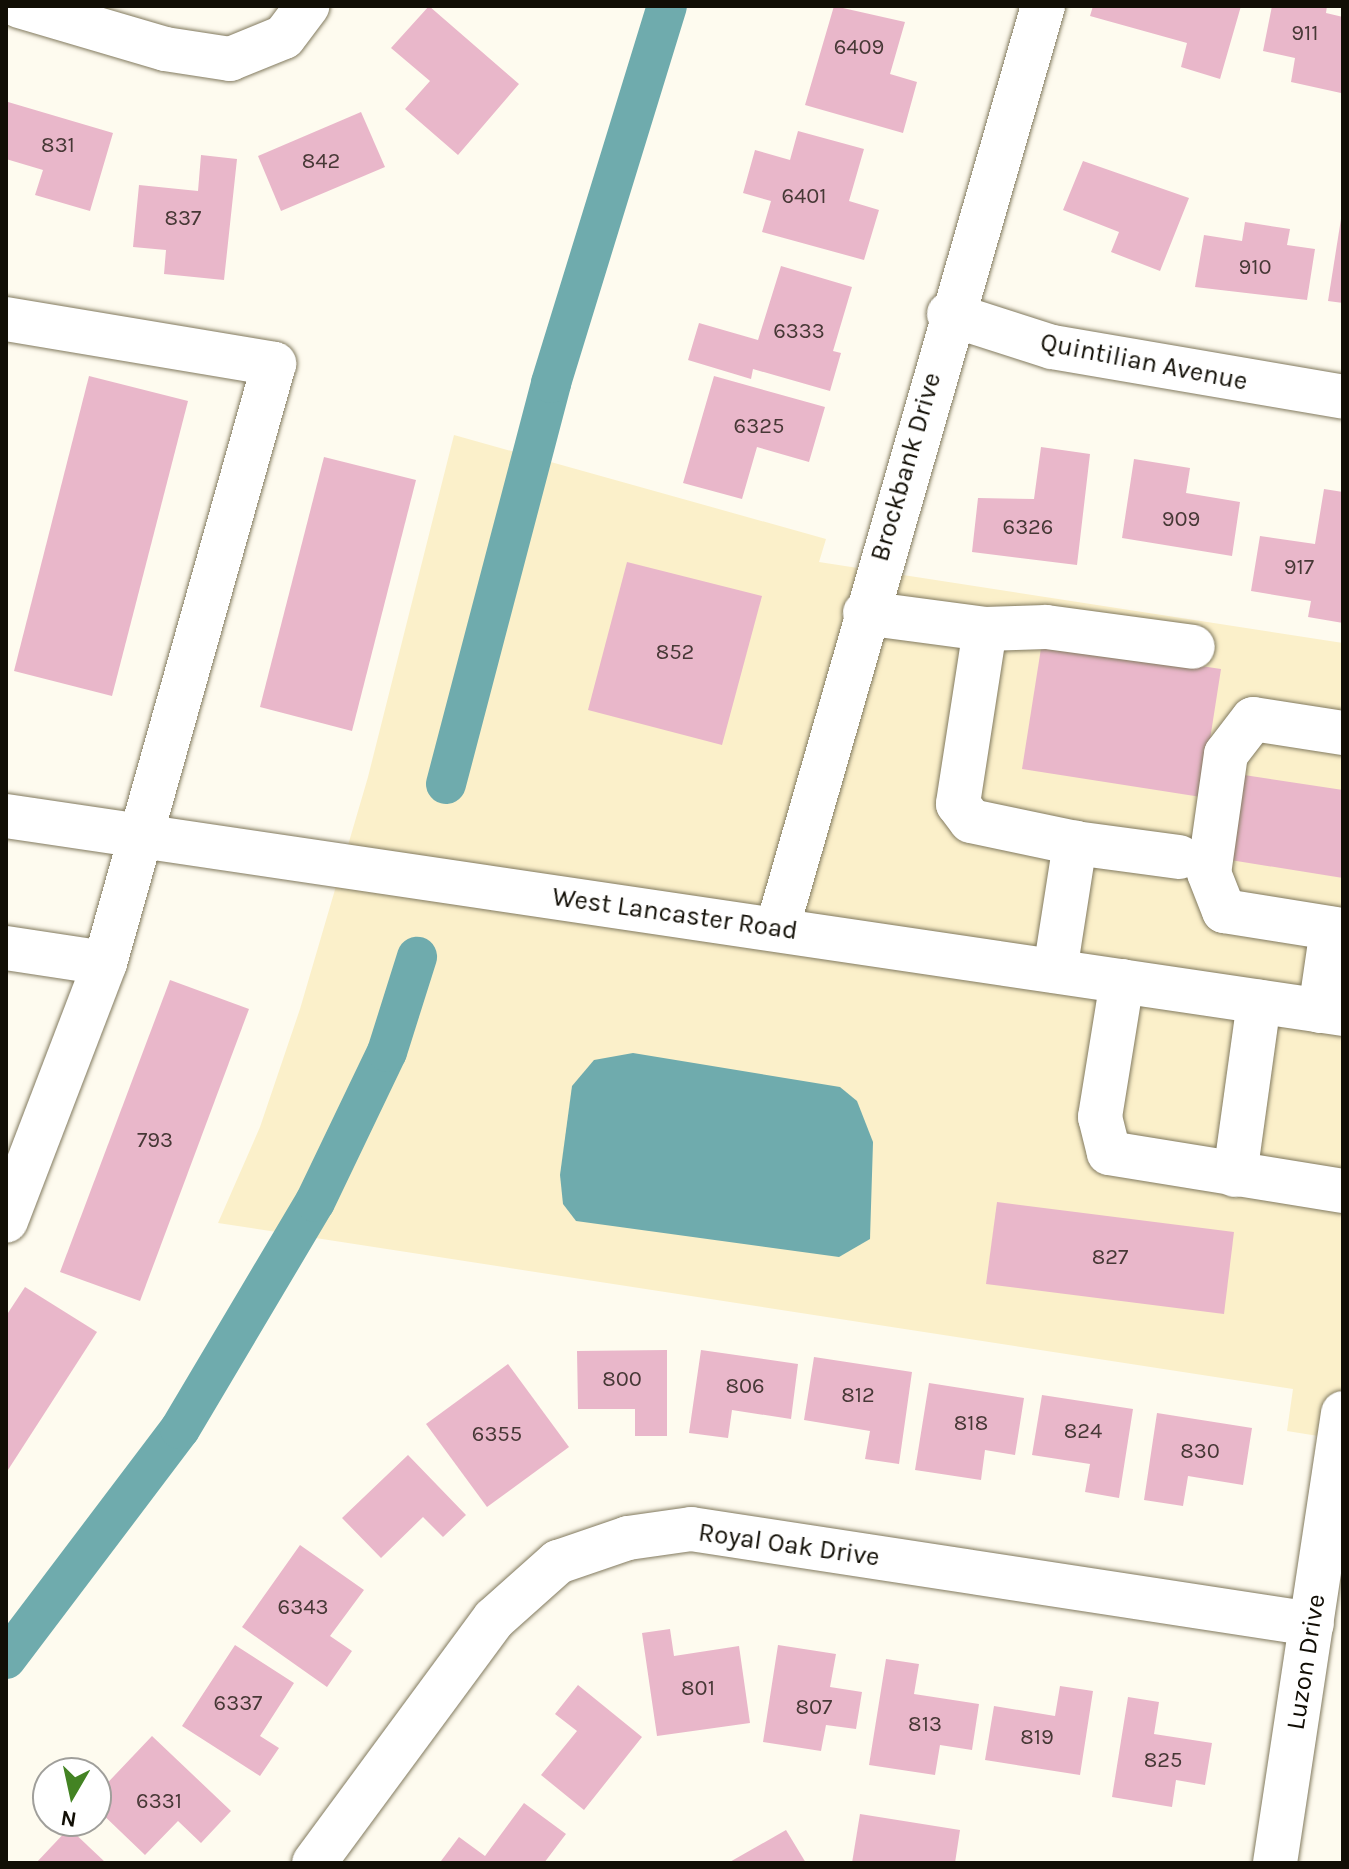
<!DOCTYPE html>
<html>
<head>
<meta charset="utf-8">
<style>
	body { margin:0 }
	#map { position:relative; width:1349px; height:1869px; overflow:hidden; background:#fefbef; font-family:Karla,sans-serif }
	div>[style] { position:absolute }
	[style*='--x'] { left:calc(var(--x)*1px); top:calc(var(--y)*1px); width:calc(var(--w)*1px); rotate:calc(var(--a)*1deg) }
	.built>* { inset:0; background:#fbf0ca }
	.water>* { inset:0; background:#6fabad }
	.canal>* { height:40px; margin:-20px; padding:0 20px; transform-origin:20px; border-radius:20px; background:#6fabad }
	.building>* { inset:0; background:#e9b7ca }
	.roads { filter:drop-shadow(0 0 2px #827a5f) drop-shadow(0 0 2px #827a5f) }
	.minor>* { height:44px; margin:-22px; padding:0 22px; transform-origin:22px; border-radius:22px; background:#fff }
	span { translate:-50% -50%; white-space:nowrap; text-align:center; line-height:1.15; -webkit-text-stroke:6px #fff; paint-order:stroke }
	.number-label { font-size:22px; color:#473836 }
	.number-label span { -webkit-text-stroke-width:0 }
	.street-label { font-size:26px; color:#110e05 }
	.frame { position:absolute; inset:0; border:8px solid #110e05; pointer-events:none }
	.north { position:absolute; left:32px; top:1757px; width:80px; height:80px; box-sizing:border-box; background:#fff; border:2px solid #a09f9b; border-radius:50%; rotate:189deg; font-size:22px; font-weight:700; line-height:32px; text-align:center; color:#110e05 }
	.north::after { content:''; display:block; margin:auto; width:28px; height:36px; background:#438323; clip-path:polygon(50% 0,100% 100%,50% 72%,0 100%) }
</style>
</head>
<body>
<div id="map">
	<div class="built">
		<div style="clip-path:polygon(454px 435px,826px 539px,819px 562px,1343px 643px,1343px 1440px,1287px 1431px,1293px 1389px,218px 1223px,260px 1127px,300px 1009px,368px 777px)"></div>
	</div>
	<div class="water">
		<div style="clip-path:polygon(633px 1053px,840px 1087px,857px 1101px,873px 1142px,870px 1239px,839px 1257px,576px 1221px,563px 1204px,560px 1175px,572px 1086px,594px 1060px)"></div>
	</div>
	<div class="canal">
		<div style="--x:446;--y:784;--w:415;--a:-75.3"></div>
		<div style="--x:551;--y:383;--w:394;--a:-72.9"></div>
		<div style="--x:6;--y:1659;--w:288;--a:-52.9"></div>
		<div style="--x:180;--y:1429;--w:264;--a:-59.3"></div>
		<div style="--x:315;--y:1202;--w:166;--a:-64.4"></div>
		<div style="--x:387;--y:1052;--w:100;--a:-72.5"></div>
	</div>
	<div class="building">
		<div style="clip-path:polygon(429px 6px,519px 84px,458px 155px,405px 109px,430px 81px,391px 48px)"></div>
		<div style="clip-path:polygon(834px 6px,905px 22px,890px 74px,917px 82px,903px 133px,805px 105px)"></div>
		<div style="clip-path:polygon(1093px 6px,1241px 6px,1220px 79px,1181px 67px,1187px 43px,1090px 16px)"></div>
		<div style="clip-path:polygon(1272px 6px,1327px 6px,1326px 13px,1343px 17px,1341px 93px,1291px 82px,1295px 58px,1263px 51px)"></div>
		<div style="clip-path:polygon(8px 102px,113px 133px,90px 211px,35px 195px,43px 170px,6px 159px)"></div>
		<div style="clip-path:polygon(361px 112px,385px 167px,281px 211px,258px 156px)"></div>
		<div style="clip-path:polygon(798px 131px,864px 149px,849px 201px,879px 210px,864px 260px,762px 232px,771px 201px,743px 193px,755px 150px,790px 160px)"></div>
		<div style="clip-path:polygon(201px 155px,237px 159px,224px 280px,164px 274px,166px 250px,133px 247px,139px 185px,198px 191px)"></div>
		<div style="clip-path:polygon(1083px 161px,1189px 198px,1160px 271px,1111px 252px,1119px 232px,1063px 210px)"></div>
		<div style="clip-path:polygon(1341px 219px,1343px 219px,1343px 303px,1328px 301px)"></div>
		<div style="clip-path:polygon(1245px 222px,1290px 229px,1287px 245px,1315px 249px,1307px 300px,1195px 287px,1204px 235px,1242px 241px)"></div>
		<div style="clip-path:polygon(781px 266px,852px 287px,833px 351px,841px 353px,830px 391px,753px 369px,751px 379px,688px 360px,699px 323px,758px 340px)"></div>
		<div style="clip-path:polygon(89px 376px,188px 401px,112px 696px,14px 671px)"></div>
		<div style="clip-path:polygon(714px 376px,825px 407px,809px 462px,757px 447px,742px 499px,683px 483px)"></div>
		<div style="clip-path:polygon(1041px 447px,1090px 454px,1077px 565px,972px 552px,978px 498px,1034px 499px)"></div>
		<div style="clip-path:polygon(324px 457px,416px 480px,352px 731px,260px 707px)"></div>
		<div style="clip-path:polygon(1134px 459px,1190px 468px,1186px 493px,1240px 502px,1232px 556px,1122px 538px)"></div>
		<div style="clip-path:polygon(1324px 489px,1343px 492px,1343px 623px,1308px 617px,1311px 601px,1251px 591px,1260px 536px,1315px 544px)"></div>
		<div style="clip-path:polygon(627px 562px,762px 596px,722px 745px,588px 710px)"></div>
		<div style="clip-path:polygon(1042px 642px,1221px 669px,1201px 797px,1022px 769px)"></div>
		<div style="clip-path:polygon(1231px 773px,1343px 790px,1343px 878px,1218px 858px)"></div>
		<div style="clip-path:polygon(170px 980px,249px 1009px,140px 1301px,60px 1272px)"></div>
		<div style="clip-path:polygon(997px 1202px,1234px 1232px,1224px 1314px,986px 1284px)"></div>
		<div style="clip-path:polygon(25px 1287px,97px 1332px,6px 1473px,6px 1316px)"></div>
		<div style="clip-path:polygon(667px 1350px,667px 1436px,635px 1436px,635px 1409px,578px 1409px,577px 1351px)"></div>
		<div style="clip-path:polygon(701px 1350px,798px 1364px,791px 1419px,732px 1410px,728px 1438px,689px 1433px)"></div>
		<div style="clip-path:polygon(814px 1357px,912px 1372px,899px 1464px,865px 1459px,870px 1431px,804px 1420px)"></div>
		<div style="clip-path:polygon(508px 1364px,569px 1447px,487px 1507px,426px 1424px)"></div>
		<div style="clip-path:polygon(929px 1383px,1024px 1398px,1015px 1455px,985px 1450px,981px 1480px,915px 1470px)"></div>
		<div style="clip-path:polygon(1042px 1395px,1133px 1409px,1119px 1498px,1085px 1492px,1090px 1464px,1032px 1455px)"></div>
		<div style="clip-path:polygon(1157px 1413px,1252px 1428px,1243px 1485px,1188px 1476px,1183px 1506px,1144px 1500px)"></div>
		<div style="clip-path:polygon(408px 1455px,466px 1515px,443px 1537px,423px 1517px,381px 1558px,342px 1518px)"></div>
		<div style="clip-path:polygon(300px 1545px,364px 1590px,330px 1636px,352px 1651px,327px 1687px,242px 1627px)"></div>
		<div style="clip-path:polygon(670px 1629px,674px 1656px,739px 1646px,750px 1723px,657px 1736px,642px 1633px)"></div>
		<div style="clip-path:polygon(235px 1645px,294px 1683px,260px 1736px,279px 1748px,260px 1776px,182px 1726px)"></div>
		<div style="clip-path:polygon(778px 1645px,836px 1654px,830px 1687px,862px 1692px,856px 1729px,826px 1725px,821px 1751px,763px 1742px)"></div>
		<div style="clip-path:polygon(886px 1659px,919px 1664px,914px 1694px,979px 1704px,972px 1750px,940px 1745px,935px 1775px,869px 1765px)"></div>
		<div style="clip-path:polygon(578px 1685px,642px 1737px,584px 1810px,541px 1775px,577px 1731px,555px 1714px)"></div>
		<div style="clip-path:polygon(1060px 1686px,1093px 1691px,1080px 1775px,985px 1760px,994px 1706px,1055px 1716px)"></div>
		<div style="clip-path:polygon(1128px 1697px,1159px 1702px,1154px 1734px,1212px 1743px,1205px 1785px,1176px 1780px,1172px 1807px,1112px 1797px)"></div>
		<div style="clip-path:polygon(152px 1736px,231px 1811px,201px 1843px,178px 1821px,145px 1855px,96px 1808px,96px 1795px)"></div>
		<div style="clip-path:polygon(524px 1803px,566px 1834px,544px 1863px,441px 1861px,459px 1837px,485px 1856px)"></div>
		<div style="clip-path:polygon(860px 1814px,960px 1830px,955px 1863px,852px 1863px)"></div>
		<div style="clip-path:polygon(69px 1828px,106px 1863px,36px 1863px)"></div>
		<div style="clip-path:polygon(786px 1830px,806px 1863px,728px 1863px)"></div>
	</div>
	<div class="roads">
		<div class="minor">
			<div style="--x:19;--y:6;--w:152;--a:16.4"></div>
			<div style="--x:165;--y:49;--w:66;--a:8.7"></div>
			<div style="--x:230;--y:59;--w:58;--a:-22.2"></div>
			<div style="--x:284;--y:37;--w:39;--a:-53"></div>
			<div style="--x:949;--y:314;--w:108;--a:17.8"></div>
			<div style="--x:1052;--y:347;--w:295;--a:9.7"></div>
			<div style="--x:6;--y:319;--w:272;--a:9.5"></div>
			<div style="--x:274;--y:364;--w:622;--a:105.76"></div>
			<div style="--x:105;--y:963;--w:276;--a:111"></div>
			<div style="--x:865;--y:613;--w:121;--a:7.6"></div>
			<div style="--x:985;--y:629;--w:177;--a:98.8"></div>
			<div style="--x:958;--y:804;--w:21;--a:53"></div>
			<div style="--x:971;--y:821;--w:106;--a:11.9"></div>
			<div style="--x:985;--y:629;--w:61;--a:-1.9"></div>
			<div style="--x:1046;--y:627;--w:148;--a:7.7"></div>
			<div style="--x:1343;--y:733;--w:91;--a:-171.2"></div>
			<div style="--x:1253;--y:719;--w:44;--a:127.6"></div>
			<div style="--x:1226;--y:754;--w:120;--a:98.1"></div>
			<div style="--x:1209;--y:873;--w:41;--a:68.5"></div>
			<div style="--x:1224;--y:911;--w:121;--a:9.1"></div>
			<div style="--x:6;--y:816;--w:1352;--a:8.42"></div>
			<div style="--x:777;--y:929;--w:961;--a:-73.92"></div>
			<div style="--x:6;--y:948;--w:100;--a:8.6"></div>
			<div style="--x:1055;--y:971;--w:130;--a:-81.1"></div>
			<div style="--x:1075;--y:843;--w:105;--a:7.7"></div>
			<div style="--x:1122;--y:981;--w:138;--a:99.2"></div>
			<div style="--x:1100;--y:1117;--w:37;--a:76"></div>
			<div style="--x:1109;--y:1153;--w:237;--a:9.2"></div>
			<div style="--x:1320;--y:1011;--w:83;--a:-81.7"></div>
			<div style="--x:1235;--y:1175;--w:175;--a:-82.1"></div>
			<div style="--x:314;--y:1863;--w:303;--a:-53.6"></div>
			<div style="--x:494;--y:1619;--w:86;--a:-41.7"></div>
			<div style="--x:558;--y:1562;--w:74;--a:-18.9"></div>
			<div style="--x:628;--y:1538;--w:64;--a:-8.1"></div>
			<div style="--x:691;--y:1529;--w:628;--a:8.7"></div>
			<div style="--x:1275;--y:1863;--w:455;--a:-81.4"></div>
		</div>
	</div>
	<div class="number-label">
		<span style="left:1305px;top:34px">911</span>
		<span style="left:859px;top:48px">6409</span>
		<span style="left:58px;top:146px">831</span>
		<span style="left:321px;top:162px">842</span>
		<span style="left:804px;top:197px">6401</span>
		<span style="left:183px;top:219px">837</span>
		<span style="left:1255px;top:268px">910</span>
		<span style="left:799px;top:332px">6333</span>
		<span style="left:759px;top:427px">6325</span>
		<span style="left:1181px;top:520px">909</span>
		<span style="left:1028px;top:528px">6326</span>
		<span style="left:1299px;top:568px">917</span>
		<span style="left:675px;top:653px">852</span>
		<span style="left:155px;top:1141px">793</span>
		<span style="left:1110px;top:1258px">827</span>
		<span style="left:622px;top:1380px">800</span>
		<span style="left:745px;top:1387px">806</span>
		<span style="left:858px;top:1396px">812</span>
		<span style="left:971px;top:1424px">818</span>
		<span style="left:1083px;top:1432px">824</span>
		<span style="left:497px;top:1435px">6355</span>
		<span style="left:1200px;top:1452px">830</span>
		<span style="left:303px;top:1608px">6343</span>
		<span style="left:698px;top:1689px">801</span>
		<span style="left:238px;top:1704px">6337</span>
		<span style="left:814px;top:1708px">807</span>
		<span style="left:925px;top:1725px">813</span>
		<span style="left:1037px;top:1738px">819</span>
		<span style="left:1163px;top:1761px">825</span>
		<span style="left:159px;top:1802px">6331</span>
	</div>
	<div class="street-label">
		<span style="left:1144px;top:362px;rotate:11deg">Quintilian Avenue</span>
		<span style="left:906px;top:467px;rotate:-74deg">Brockbank Drive</span>
		<span style="left:675px;top:914px;rotate:8deg">West Lancaster Road</span>
		<span style="left:789px;top:1545px;rotate:8deg">Royal Oak Drive</span>
		<span style="left:1306px;top:1662px;rotate:-81deg">Luzon Drive</span>
	</div>
	<div class="frame"></div>
	<div class="north">N</div>
</div>
</body>
</html>
